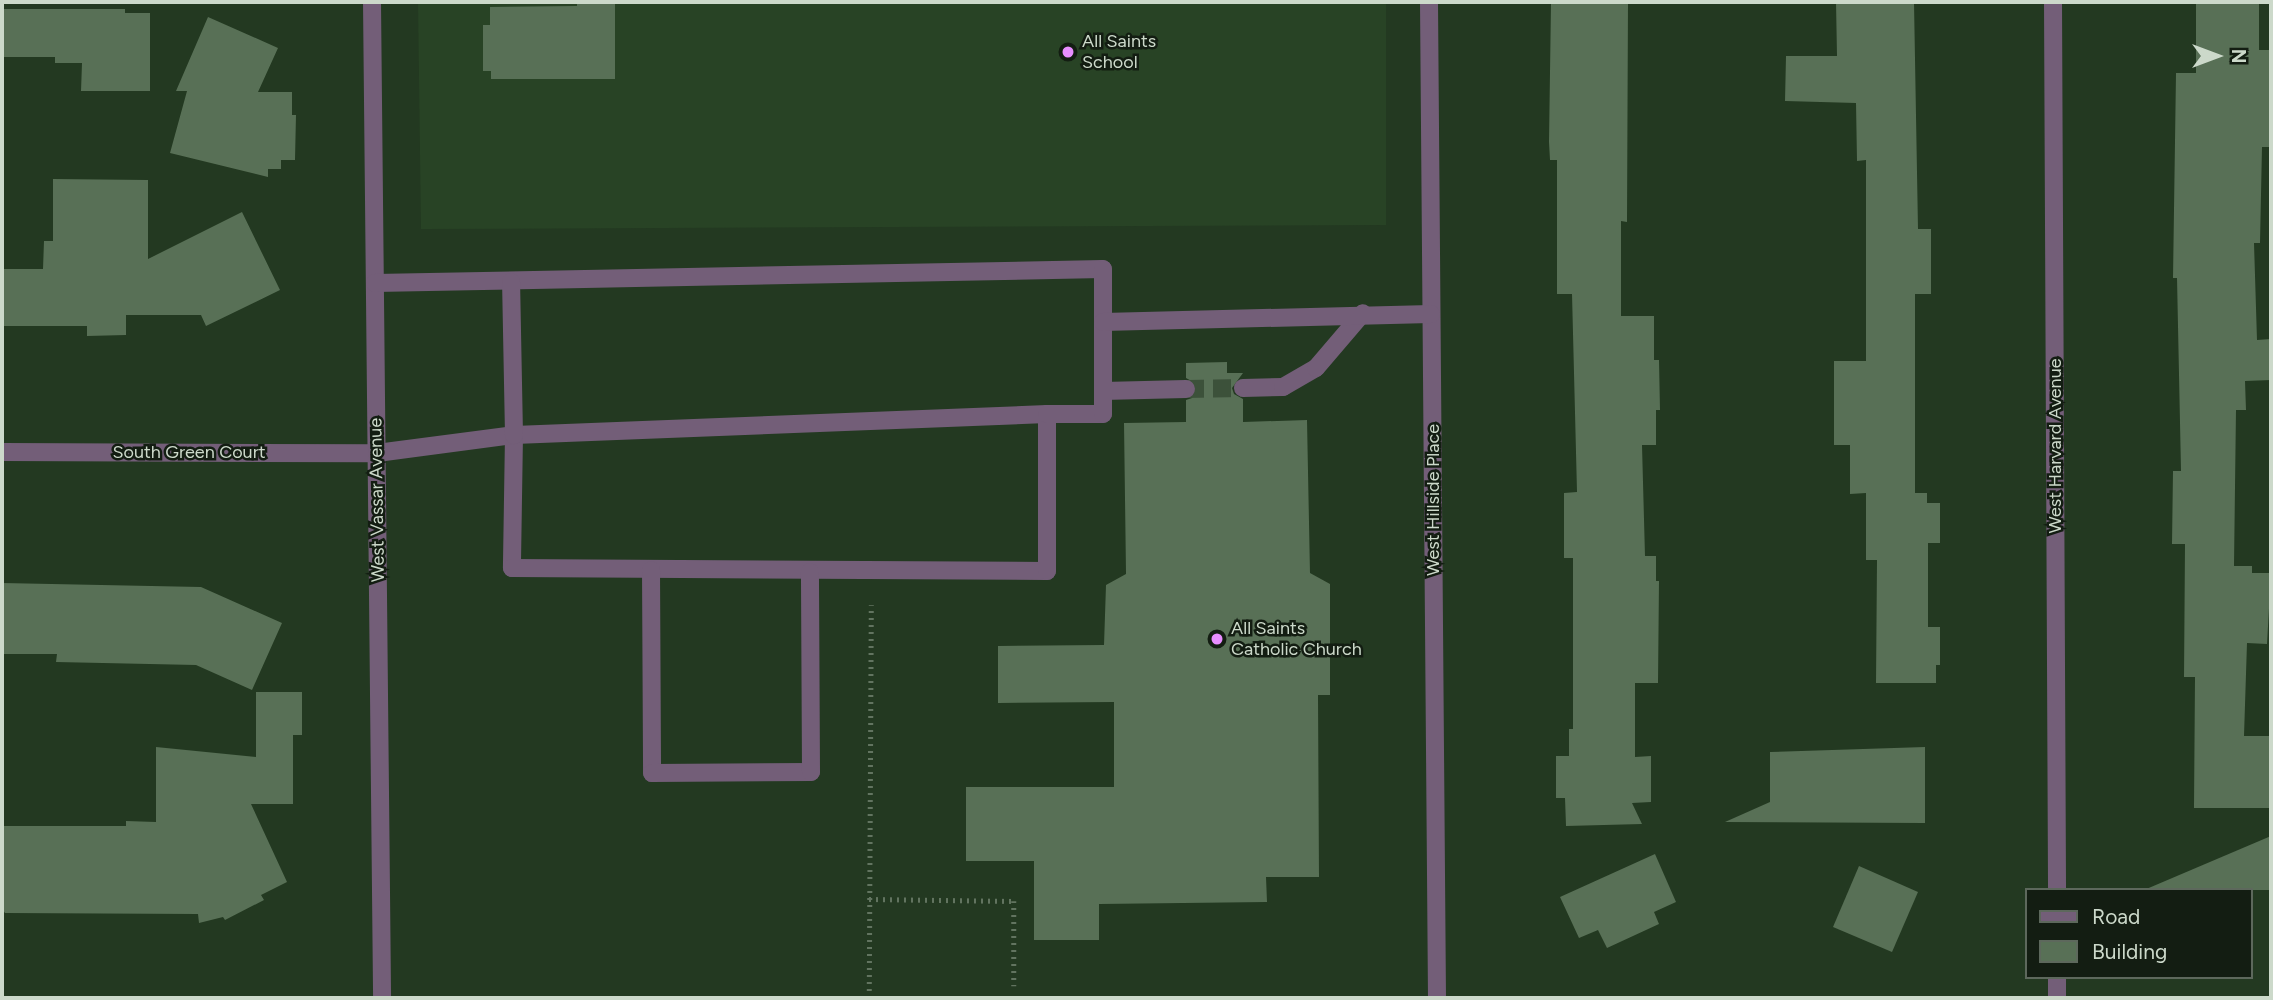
<!DOCTYPE html>
<html>
<head>
<meta charset="utf-8">
<style>
	body { margin:0 }
	#map { position:relative; width:2273px; height:1000px; overflow:hidden; background:#233921; font-family:Figtree,sans-serif }
	div>[style] { position:absolute }
	[style*='--x'] { left:calc(var(--x)*1px); top:calc(var(--y)*1px); width:calc(var(--w)*1px); rotate:calc(var(--a)*1deg) }
	.built>* { inset:0; background:#284325 }
	.building>* { inset:0; background:#587056 }
	.minor-tunnel>* { height:18px; margin-top:-9px; transform-origin:0; background:repeating-linear-gradient(90deg,#3c513a 0 18px,transparent 0 27px) }
	.path>* { height:4.5px; margin-top:-2.25px; transform-origin:0; background:repeating-linear-gradient(90deg,#627460 0 2px,transparent 0 7px) }
	.minor>* { height:18px; margin:-9px; padding:0 9px; transform-origin:9px; border-radius:9px; background:#735e78 }
	.dots>* { width:19px; height:19px; translate:-50% -50%; box-sizing:border-box; border:4px solid #131d12; border-radius:50% }
	span { translate:-50% -50%; white-space:nowrap; text-align:center; line-height:1.15; -webkit-text-stroke:5px #131d12; paint-order:stroke }
	.poi-label { font-size:18px; color:#ccd9ca }
	.left { translate:0 -50%; text-align:left }
	.street-label { font-size:18px; color:#ccd9ca }
	.frame { position:absolute; inset:0; border:4px solid #ccd9ca; pointer-events:none }
	.legend { position:absolute; left:2025px; top:888px; width:228px; height:91px; box-sizing:border-box; background:#131d12; border:2px solid #5d685c; margin:0; padding:9px 12px; list-style:none; font-size:21px; color:#ccd9ca }
	.legend li { display:flex; align-items:center; gap:14px; height:35px }
	.legend b { width:35px; border:2px solid #5d685c }
	.north { position:absolute; left:2182px; top:21px; width:70px; height:70px; -webkit-text-stroke:5px #131d12; paint-order:stroke; rotate:90deg; font-size:19px; font-weight:700; line-height:28px; text-align:center; color:#ccd9ca }
	.north::after { content:''; display:block; margin:auto; width:24px; height:32px; background:#ccd9ca; clip-path:polygon(50% 0,100% 100%,50% 72%,0 100%) }
</style>
</head>
<body>
<div id="map">
	<div class="built">
		<div style="clip-path:polygon(418px 2px,1386px 2px,1386px 225px,421px 229px)"></div>
	</div>
	<div class="building">
		<div style="clip-path:polygon(577px 2px,615px 2px,615px 79px,491px 79px,491px 71px,483px 71px,483px 25px,490px 25px,490px 7px,577px 6px)"></div>
		<div style="clip-path:polygon(1551px 2px,1628px 2px,1627px 222px,1621px 221px,1621px 316px,1654px 316px,1654px 360px,1659px 360px,1660px 410px,1656px 410px,1656px 445px,1642px 445px,1645px 556px,1656px 556px,1656px 581px,1659px 581px,1658px 683px,1635px 683px,1635px 757px,1651px 756px,1651px 802px,1632px 803px,1642px 824px,1566px 826px,1565px 798px,1556px 798px,1556px 756px,1569px 756px,1569px 729px,1573px 729px,1573px 558px,1564px 558px,1564px 493px,1577px 492px,1572px 294px,1557px 294px,1557px 160px,1550px 160px,1549px 142px)"></div>
		<div style="clip-path:polygon(1836px 2px,1914px 2px,1918px 229px,1931px 229px,1931px 294px,1915px 294px,1915px 493px,1927px 493px,1927px 503px,1940px 503px,1940px 543px,1928px 543px,1928px 627px,1940px 627px,1940px 665px,1936px 665px,1936px 683px,1876px 683px,1877px 560px,1866px 560px,1866px 493px,1850px 494px,1850px 445px,1834px 445px,1834px 361px,1866px 361px,1866px 160px,1857px 161px,1856px 103px,1785px 101px,1786px 56px,1837px 56px)"></div>
		<div style="clip-path:polygon(2196px 2px,2259px 2px,2259px 50px,2271px 50px,2271px 147px,2262px 147px,2260px 243px,2254px 243px,2257px 340px,2271px 339px,2271px 380px,2245px 381px,2246px 410px,2236px 410px,2234px 566px,2252px 566px,2252px 573px,2271px 573px,2267px 644px,2247px 643px,2244px 736px,2271px 736px,2271px 808px,2194px 808px,2195px 677px,2184px 677px,2185px 544px,2172px 544px,2173px 471px,2181px 471px,2177px 278px,2173px 278px,2176px 73px,2196px 73px)"></div>
		<div style="clip-path:polygon(2px 9px,125px 9px,125px 13px,150px 13px,150px 91px,81px 91px,82px 63px,55px 63px,55px 57px,2px 57px)"></div>
		<div style="clip-path:polygon(208px 17px,278px 48px,258px 92px,292px 92px,292px 115px,296px 115px,295px 160px,281px 160px,281px 169px,268px 169px,268px 177px,170px 153px,187px 91px,176px 91px)"></div>
		<div style="clip-path:polygon(53px 179px,148px 180px,148px 259px,242px 212px,280px 290px,206px 326px,201px 315px,126px 315px,126px 335px,87px 336px,87px 326px,2px 326px,2px 269px,43px 269px,44px 241px,53px 241px)"></div>
		<div style="clip-path:polygon(1227px 362px,1227px 373px,1243px 373px,1232px 388px,1234px 394px,1243px 399px,1243px 422px,1307px 420px,1310px 573px,1330px 584px,1330px 695px,1318px 695px,1319px 877px,1266px 877px,1267px 902px,1099px 904px,1099px 940px,1034px 940px,1034px 861px,966px 861px,966px 787px,1114px 787px,1114px 702px,998px 703px,998px 646px,1104px 645px,1106px 585px,1126px 574px,1124px 423px,1186px 422px,1186px 400px,1192px 398px,1197px 389px,1195px 383px,1186px 378px,1186px 363px)"></div>
		<div style="clip-path:polygon(2px 583px,201px 587px,282px 623px,252px 690px,196px 665px,56px 662px,57px 654px,2px 654px)"></div>
		<div style="clip-path:polygon(256px 692px,302px 692px,302px 735px,293px 735px,293px 804px,251px 804px,287px 882px,261px 895px,264px 900px,225px 920px,223px 917px,199px 923px,198px 914px,5px 913px,2px 909px,2px 826px,126px 826px,126px 821px,156px 822px,156px 747px,256px 757px)"></div>
		<div style="clip-path:polygon(1925px 747px,1925px 823px,1725px 822px,1770px 802px,1770px 752px)"></div>
		<div style="clip-path:polygon(2271px 836px,2271px 890px,2144px 890px)"></div>
		<div style="clip-path:polygon(1655px 854px,1676px 902px,1654px 912px,1659px 924px,1607px 948px,1598px 930px,1579px 938px,1560px 897px)"></div>
		<div style="clip-path:polygon(1859px 866px,1918px 892px,1892px 952px,1833px 927px)"></div>
	</div>
	<div class="minor-tunnel">
		<div style="--x:1186;--y:389;--w:57;--a:-1"></div>
	</div>
	<div class="path">
		<div style="--x:869;--y:899;--w:145;--a:0.8"></div>
		<div style="--x:1014;--y:901;--w:85;--a:90"></div>
		<div style="--x:869;--y:998;--w:393;--a:-89.7"></div>
	</div>
	<div class="minor">
		<div style="--x:372;--y:2;--w:996;--a:89.42"></div>
		<div style="--x:1429;--y:2;--w:996;--a:89.54"></div>
		<div style="--x:2053;--y:2;--w:888;--a:89.74"></div>
		<div style="--x:375;--y:283;--w:728;--a:-1.1"></div>
		<div style="--x:1103;--y:269;--w:53;--a:90"></div>
		<div style="--x:1243;--y:388;--w:40;--a:-1.4"></div>
		<div style="--x:1283;--y:387;--w:38;--a:-30"></div>
		<div style="--x:1316;--y:368;--w:72;--a:-49.5"></div>
		<div style="--x:1103;--y:391;--w:83;--a:-1.4"></div>
		<div style="--x:1047;--y:414;--w:533;--a:177.74"></div>
		<div style="--x:514;--y:435;--w:133;--a:90.9"></div>
		<div style="--x:512;--y:568;--w:535;--a:0.32"></div>
		<div style="--x:1047;--y:571;--w:157;--a:-90"></div>
		<div style="--x:1047;--y:414;--w:56;--a:0"></div>
		<div style="--x:1103;--y:414;--w:92;--a:-90"></div>
		<div style="--x:1103;--y:322;--w:328;--a:-1.4"></div>
		<div style="--x:2;--y:452;--w:375;--a:0.2"></div>
		<div style="--x:377;--y:453;--w:138;--a:-7.5"></div>
		<div style="--x:514;--y:435;--w:153;--a:-91.1"></div>
		<div style="--x:651;--y:570;--w:203;--a:89.7"></div>
		<div style="--x:652;--y:773;--w:159;--a:-0.4"></div>
		<div style="--x:811;--y:772;--w:200;--a:-90.3"></div>
		<div style="--x:2057;--y:977;--w:21;--a:90"></div>
	</div>
	<div class="dots">
		<div style="left:1068px;top:52px;background:#e88eff"></div>
		<div style="left:1217px;top:639px;background:#e88eff"></div>
	</div>
	<div class="poi-label">
		<span class="left" style="left:1082px;top:52px">All Saints<br>School</span>
		<span class="left" style="left:1231px;top:639px">All Saints<br>Catholic Church</span>
	</div>
	<div class="street-label">
		<span style="left:2055px;top:446px;rotate:-90deg">West Harvard Avenue</span>
		<span style="left:189px;top:452px">South Green Court</span>
		<span style="left:377px;top:500px;rotate:-91deg">West Vassar Avenue</span>
		<span style="left:1433px;top:500px;rotate:-90deg">West Hillside Place</span>
	</div>
	<div class="frame"></div>
	<ul class="legend">
	<li><b style="height:9px;background:#735e78"></b>Road</li>
	<li><b style="height:19px;background:#587056"></b>Building</li>
	</ul>
	<div class="north">N</div>
</div>
</body>
</html>
